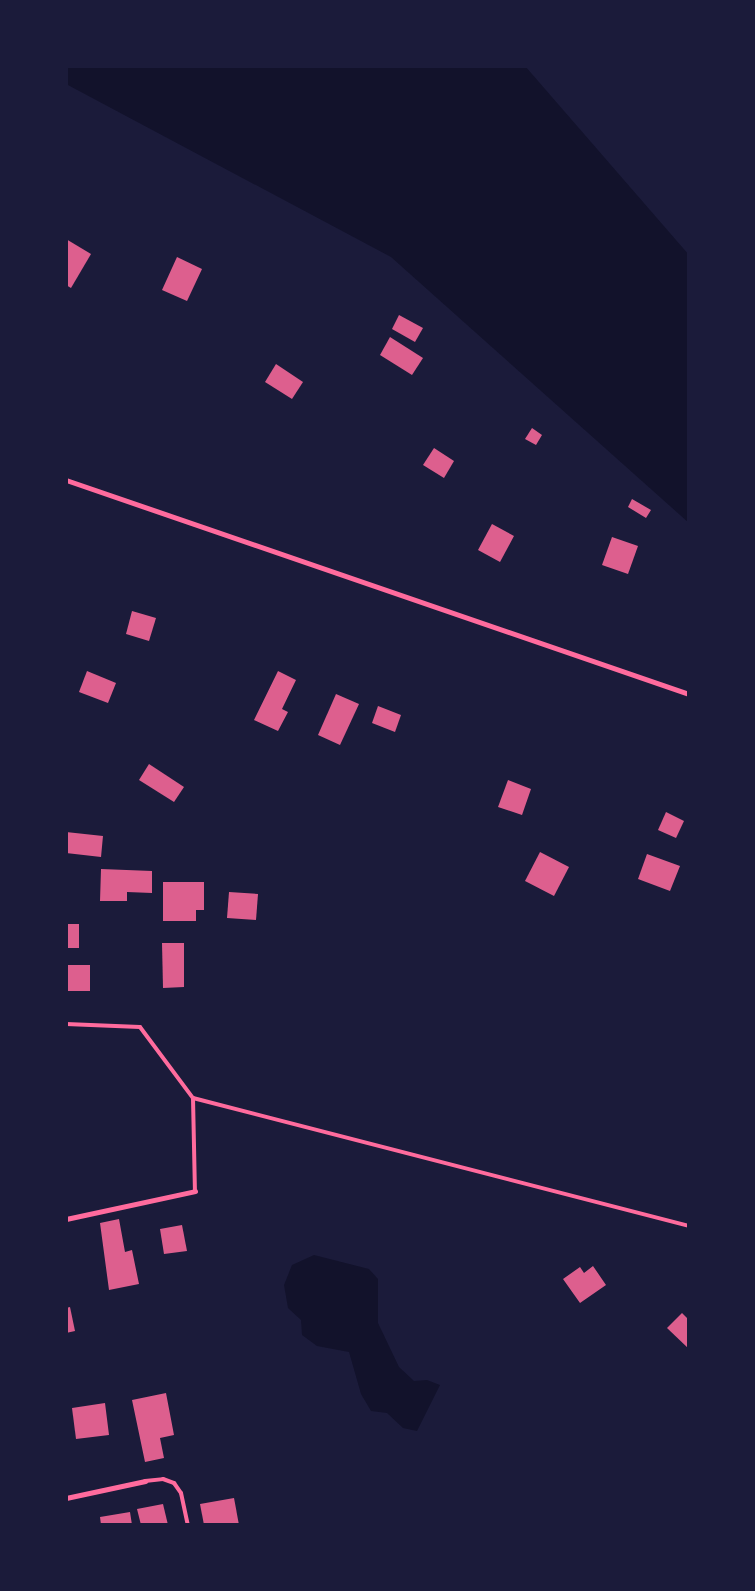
<!DOCTYPE html>
<html>
<head>
<meta charset="utf-8">
<style>
	body { margin:0 }
	#map { position:relative; width:755px; height:1591px; overflow:hidden; background:#1b1b3a; font-family:"Source Sans 3",sans-serif }
	div>[style] { position:absolute }
	[style*='--x'] { left:calc(var(--x)*1px); top:calc(var(--y)*1px); width:calc(var(--w)*1px); rotate:calc(var(--a)*1deg) }
	.water>* { inset:0; background:#12122b }
	.building>* { inset:0; background:#dd5f8e }
	.service>* { height:4px; margin:-2px; padding:0 2px; transform-origin:2px; border-radius:2px; background:#ff6b9d }
	.minor>* { height:5px; margin:-2.5px; padding:0 2.5px; transform-origin:2.5px; border-radius:2.5px; background:#ff6b9d }
	span { translate:-50% -50%; white-space:nowrap; text-align:center; line-height:1.15; -webkit-text-stroke:4px #1b1b3a; paint-order:stroke }
	.frame { position:absolute; inset:0; border:68px solid #1b1b3a; pointer-events:none }
</style>
</head>
<body>
<div id="map">
	<div class="water">
		<div style="clip-path:polygon(66px 66px,525px 66px,689px 255px,689px 523px,391px 257px,66px 84px)"></div>
		<div style="clip-path:polygon(314px 1255px,369px 1269px,378px 1279px,378px 1323px,399px 1367px,414px 1381px,427px 1380px,440px 1385px,417px 1431px,403px 1428px,387px 1413px,371px 1411px,361px 1394px,349px 1352px,317px 1346px,302px 1335px,301px 1320px,288px 1308px,284px 1285px,292px 1265px)"></div>
	</div>
	<div class="building">
		<div style="clip-path:polygon(66px 239px,91px 254px,71px 288px,66px 285px)"></div>
		<div style="clip-path:polygon(177px 257px,202px 269px,187px 301px,162px 290px)"></div>
		<div style="clip-path:polygon(399px 315px,423px 328px,415px 342px,392px 329px)"></div>
		<div style="clip-path:polygon(390px 337px,423px 358px,412px 375px,380px 355px)"></div>
		<div style="clip-path:polygon(276px 364px,303px 382px,292px 399px,265px 382px)"></div>
		<div style="clip-path:polygon(532px 428px,542px 435px,536px 445px,525px 439px)"></div>
		<div style="clip-path:polygon(434px 448px,454px 461px,444px 478px,423px 465px)"></div>
		<div style="clip-path:polygon(632px 499px,651px 510px,646px 518px,628px 507px)"></div>
		<div style="clip-path:polygon(492px 524px,514px 536px,500px 562px,478px 550px)"></div>
		<div style="clip-path:polygon(612px 537px,638px 546px,628px 574px,602px 565px)"></div>
		<div style="clip-path:polygon(132px 611px,156px 618px,149px 641px,126px 634px)"></div>
		<div style="clip-path:polygon(87px 671px,116px 683px,108px 703px,79px 692px)"></div>
		<div style="clip-path:polygon(278px 671px,296px 680px,282px 709px,288px 712px,278px 731px,254px 720px)"></div>
		<div style="clip-path:polygon(336px 694px,359px 704px,340px 745px,318px 735px)"></div>
		<div style="clip-path:polygon(378px 706px,401px 715px,395px 732px,372px 723px)"></div>
		<div style="clip-path:polygon(149px 764px,184px 787px,174px 802px,139px 780px)"></div>
		<div style="clip-path:polygon(508px 780px,531px 789px,522px 815px,498px 807px)"></div>
		<div style="clip-path:polygon(666px 812px,684px 821px,676px 838px,658px 830px)"></div>
		<div style="clip-path:polygon(66px 832px,103px 836px,101px 857px,66px 853px)"></div>
		<div style="clip-path:polygon(540px 852px,569px 867px,554px 896px,525px 881px)"></div>
		<div style="clip-path:polygon(647px 854px,680px 866px,670px 891px,638px 879px)"></div>
		<div style="clip-path:polygon(101px 869px,152px 871px,152px 893px,127px 892px,127px 901px,100px 901px)"></div>
		<div style="clip-path:polygon(163px 882px,204px 882px,204px 910px,196px 910px,196px 921px,163px 921px)"></div>
		<div style="clip-path:polygon(229px 892px,258px 894px,256px 920px,227px 918px)"></div>
		<div style="clip-path:polygon(66px 924px,79px 924px,79px 948px,66px 948px)"></div>
		<div style="clip-path:polygon(162px 943px,184px 943px,184px 987px,163px 988px)"></div>
		<div style="clip-path:polygon(66px 965px,90px 965px,90px 991px,66px 991px)"></div>
		<div style="clip-path:polygon(119px 1219px,125px 1252px,132px 1250px,139px 1284px,109px 1290px,100px 1223px)"></div>
		<div style="clip-path:polygon(182px 1225px,187px 1251px,164px 1254px,160px 1229px)"></div>
		<div style="clip-path:polygon(593px 1266px,606px 1285px,580px 1303px,563px 1279px,580px 1267px,584px 1273px)"></div>
		<div style="clip-path:polygon(70px 1307px,75px 1331px,66px 1333px,66px 1308px)"></div>
		<div style="clip-path:polygon(682px 1313px,689px 1320px,689px 1349px,667px 1328px)"></div>
		<div style="clip-path:polygon(166px 1393px,174px 1435px,160px 1438px,164px 1458px,145px 1462px,132px 1400px)"></div>
		<div style="clip-path:polygon(105px 1403px,109px 1435px,76px 1439px,72px 1408px)"></div>
		<div style="clip-path:polygon(234px 1498px,239px 1525px,204px 1525px,200px 1504px)"></div>
		<div style="clip-path:polygon(163px 1504px,168px 1525px,141px 1525px,137px 1509px)"></div>
		<div style="clip-path:polygon(130px 1512px,132px 1525px,101px 1525px,100px 1517px)"></div>
	</div>
	<div class="service">
		<div style="--x:66;--y:1024;--w:74;--a:2.3"></div>
		<div style="--x:140;--y:1027;--w:89;--a:53.3"></div>
		<div style="--x:193;--y:1098;--w:512;--a:14.47"></div>
		<div style="--x:193;--y:1098;--w:93;--a:88.8"></div>
		<div style="--x:145;--y:1481;--w:18;--a:-6"></div>
		<div style="--x:163;--y:1479;--w:12;--a:20"></div>
		<div style="--x:174;--y:1483;--w:12;--a:55"></div>
		<div style="--x:181;--y:1493;--w:33;--a:78"></div>
	</div>
	<div class="minor">
		<div style="--x:66;--y:480;--w:659;--a:18.96"></div>
		<div style="--x:66;--y:1219;--w:132;--a:-12.2"></div>
		<div style="--x:66;--y:1498;--w:81;--a:-12.1"></div>
	</div>
	<div class="frame"></div>
</div>
</body>
</html>
